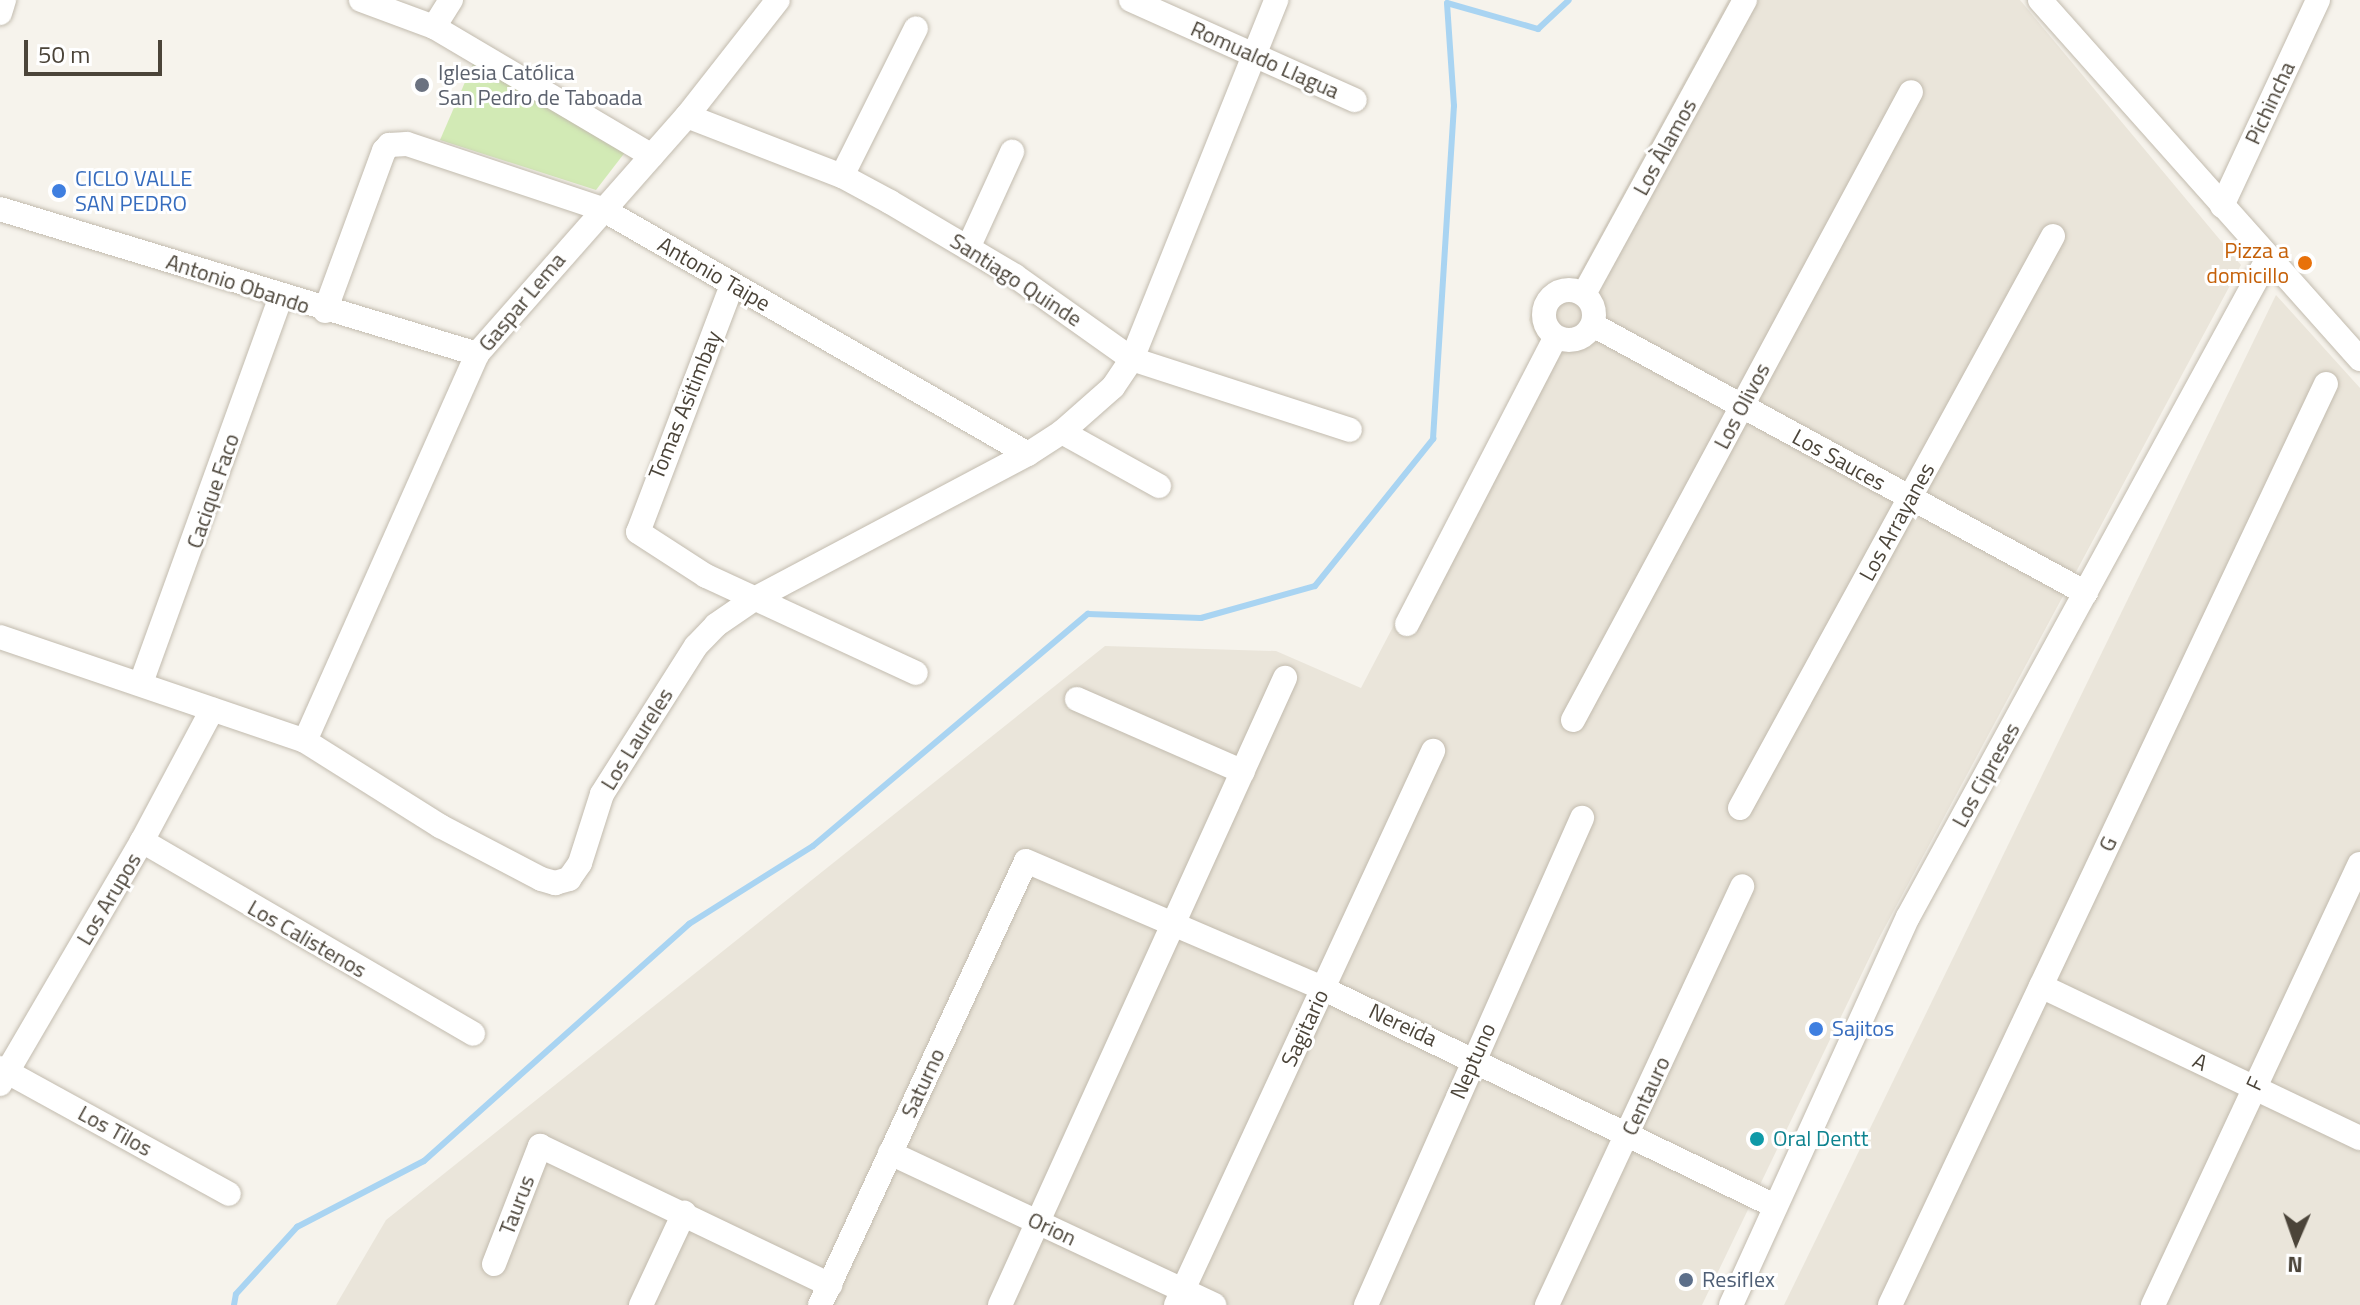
<!DOCTYPE html>
<html>
<head>
<meta charset="utf-8">
<style>
	body { margin:0 }
	#map { position:relative; width:2360px; height:1305px; overflow:hidden; background:#f6f3ec; font-family:"Titillium Web",sans-serif }
	div>[style] { position:absolute }
	[style*='--x'] { left:calc(var(--x)*1px); top:calc(var(--y)*1px); width:calc(var(--w)*1px); rotate:calc(var(--a)*1deg) }
	.residential>* { inset:0; background:#eae5da }
	.green>* { inset:0; background:#d2eab5 }
	.stream>* { height:6px; margin:-3px; padding:0 3px; transform-origin:3px; border-radius:3px; background:#a9d4f2 }
	.roads { filter:drop-shadow(0 0 2px #c2bbae) drop-shadow(0 0 2px #c2bbae) }
	.minor>* { height:24px; margin:-12px; padding:0 12px; transform-origin:12px; border-radius:12px; background:#fff }
	.minor>.ring { margin:-12px; padding:0; box-sizing:content-box; background:none; border:24px solid #fff; border-radius:50% }
	.dots>* { width:22px; height:22px; translate:-50% -50%; box-sizing:border-box; border:4px solid #fff; border-radius:50% }
	span { translate:-50% -50%; white-space:nowrap; text-align:center; line-height:1.15; -webkit-text-stroke:6px #fff; paint-order:stroke }
	.street-label { font-size:22px; color:#4b4439 }
	.worship-label { font-size:22px; color:#5b616d }
	.left { translate:0 -50%; text-align:left }
	.shop-label { font-size:22px; color:#366cbe }
	.food-label { font-size:22px; color:#c56008 }
	.right { translate:-100% -50%; text-align:right }
	.culture-label { font-size:22px; color:#0d838f }
	.service-label { font-size:22px; color:#4e5e75 }
	.north { position:absolute; left:2256px; top:1201px; width:80px; height:80px; -webkit-text-stroke:6px #fff; paint-order:stroke; rotate:182deg; font-size:22px; font-weight:700; line-height:32px; text-align:center; color:#4b4439 }
	.north::after { content:''; display:block; margin:auto; width:28px; height:36px; background:#4b4439; clip-path:polygon(50% 0,100% 100%,50% 72%,0 100%) }
	.scale { position:absolute; left:24px; top:40px; width:138px; height:36px; box-sizing:border-box; border:4px solid #4b4439; border-top:0; padding-left:10px; font-size:24px; line-height:28px; white-space:nowrap; color:#4b4439; -webkit-text-stroke:6px #fff; paint-order:stroke }
</style>
</head>
<body>
<div id="map">
	<div class="residential">
		<div style="clip-path:polygon(1728px 0,2020px 0,2241px 265px,1878px 940px,1702px 1305px,336px 1305px,386px 1220px,1105px 646px,1276px 651px,1361px 688px,1540px 346px,1529px 320px,1535px 298px,1551px 283px,1577px 277px)"></div>
		<div style="clip-path:polygon(2276px 295px,2360px 388px,2360px 1305px,1784px 1305px)"></div>
	</div>
	<div class="green">
		<div style="clip-path:polygon(475px 59px,626px 151px,596px 190px,440px 140px)"></div>
	</div>
	<div class="stream">
		<div style="--x:234;--y:1305;--w:11;--a:-80"></div>
		<div style="--x:236;--y:1294;--w:91;--a:-47.7"></div>
		<div style="--x:297;--y:1227;--w:143;--a:-27.5"></div>
		<div style="--x:424;--y:1161;--w:356;--a:-41.8"></div>
		<div style="--x:689;--y:924;--w:146;--a:-32.2"></div>
		<div style="--x:813;--y:846;--w:360;--a:-40.2"></div>
		<div style="--x:1088;--y:614;--w:113;--a:2"></div>
		<div style="--x:1201;--y:618;--w:118;--a:-15.7"></div>
		<div style="--x:1315;--y:586;--w:189;--a:-51.2"></div>
		<div style="--x:1433;--y:439;--w:334;--a:-86.4"></div>
		<div style="--x:1454;--y:106;--w:103;--a:-93.9"></div>
		<div style="--x:1447;--y:3;--w:95;--a:15.9"></div>
		<div style="--x:1538;--y:29;--w:42;--a:-43.1"></div>
	</div>
	<div class="roads">
		<div class="minor">
			<div style="--x:361;--y:0;--w:78;--a:20.3"></div>
			<div style="--x:434;--y:27;--w:253;--a:30.6"></div>
			<div style="--x:1131;--y:0;--w:245;--a:24.1"></div>
			<div style="--x:2040;--y:0;--w:481;--a:48.3"></div>
			<div style="--x:0;--y:13;--w:14;--a:-73"></div>
			<div style="--x:434;--y:27;--w:32;--a:-58"></div>
			<div style="--x:687;--y:116;--w:166;--a:21.2"></div>
			<div style="--x:842;--y:176;--w:55;--a:28.4"></div>
			<div style="--x:890;--y:202;--w:145;--a:30.6"></div>
			<div style="--x:1015;--y:276;--w:143;--a:35.4"></div>
			<div style="--x:1132;--y:359;--w:229;--a:18"></div>
			<div style="--x:842;--y:176;--w:165;--a:-63.4"></div>
			<div style="--x:2222;--y:206;--w:227;--a:-65"></div>
			<div style="--x:0;--y:209;--w:499;--a:16.9"></div>
			<div style="--x:968;--y:248;--w:106;--a:-65.4"></div>
			<div style="--x:732;--y:285;--w:264;--a:110.8"></div>
			<div style="--x:638;--y:532;--w:81;--a:32.9"></div>
			<div style="--x:706;--y:576;--w:231;--a:24.8"></div>
			<div class="ring" style="left:1544px;top:290px;width:26px;height:26px"></div>
			<div style="--x:1584;--y:294;--w:335;--a:-61.3"></div>
			<div style="--x:325;--y:311;--w:171;--a:-69.8"></div>
			<div style="--x:384;--y:151;--w:8;--a:-50"></div>
			<div style="--x:389;--y:145;--w:18;--a:-3"></div>
			<div style="--x:407;--y:144;--w:206;--a:18.4"></div>
			<div style="--x:602;--y:209;--w:491;--a:29.9"></div>
			<div style="--x:1593;--y:325;--w:561;--a:28.53"></div>
			<div style="--x:1062;--y:432;--w:111;--a:29.1"></div>
			<div style="--x:1407;--y:624;--w:323;--a:-62.6"></div>
			<div style="--x:0;--y:637;--w:322;--a:18.8"></div>
			<div style="--x:305;--y:741;--w:160;--a:32.2"></div>
			<div style="--x:440;--y:826;--w:114;--a:27.7"></div>
			<div style="--x:541;--y:879;--w:15;--a:16"></div>
			<div style="--x:555;--y:883;--w:15;--a:-16"></div>
			<div style="--x:569;--y:879;--w:19;--a:-55"></div>
			<div style="--x:580;--y:863;--w:72;--a:-72.3"></div>
			<div style="--x:602;--y:794;--w:175;--a:-57.6"></div>
			<div style="--x:696;--y:646;--w:29;--a:-46"></div>
			<div style="--x:716;--y:625;--w:46;--a:-34.4"></div>
			<div style="--x:754;--y:599;--w:310;--a:-27.9"></div>
			<div style="--x:1028;--y:454;--w:40;--a:-32.9"></div>
			<div style="--x:1062;--y:432;--w:68;--a:-41.4"></div>
			<div style="--x:1113;--y:387;--w:34;--a:-56"></div>
			<div style="--x:1132;--y:359;--w:387;--a:-68.1"></div>
			<div style="--x:141;--y:683;--w:411;--a:-70.1"></div>
			<div style="--x:1077;--y:699;--w:181;--a:23.7"></div>
			<div style="--x:1573;--y:720;--w:713;--a:-61.71"></div>
			<div style="--x:305;--y:741;--w:424;--a:-66"></div>
			<div style="--x:477;--y:354;--w:317;--a:-48.6"></div>
			<div style="--x:687;--y:116;--w:147;--a:-51.9"></div>
			<div style="--x:1740;--y:808;--w:652;--a:-61.31"></div>
			<div style="--x:142;--y:841;--w:383;--a:30.2"></div>
			<div style="--x:2041;--y:986;--w:353;--a:25.5"></div>
			<div style="--x:0;--y:1068;--w:261;--a:28.8"></div>
			<div style="--x:0;--y:1084;--w:281;--a:-59.7"></div>
			<div style="--x:142;--y:841;--w:149;--a:-61.9"></div>
			<div style="--x:890;--y:1153;--w:358;--a:25.1"></div>
			<div style="--x:494;--y:1264;--w:127;--a:-68.7"></div>
			<div style="--x:540;--y:1146;--w:322;--a:25.6"></div>
			<div style="--x:641;--y:1305;--w:102;--a:-64.9"></div>
			<div style="--x:820;--y:1305;--w:489;--a:-65.1"></div>
			<div style="--x:1026;--y:861;--w:324;--a:23.2"></div>
			<div style="--x:1324;--y:989;--w:498;--a:25.7"></div>
			<div style="--x:1000;--y:1305;--w:689;--a:-65.56"></div>
			<div style="--x:1176;--y:1305;--w:611;--a:-65.11"></div>
			<div style="--x:1366;--y:1305;--w:533;--a:-66.08"></div>
			<div style="--x:1547;--y:1305;--w:462;--a:-65"></div>
			<div style="--x:1731;--y:1305;--w:426;--a:-65.5"></div>
			<div style="--x:1908;--y:917;--w:751;--a:-61.35"></div>
			<div style="--x:1890;--y:1305;--w:1019;--a:-64.67"></div>
			<div style="--x:2153;--y:1305;--w:487;--a:-64.9"></div>
		</div>
	</div>
	<div class="dots">
		<div style="left:422px;top:85px;background:#6b7280"></div>
		<div style="left:59px;top:191px;background:#3f7fe0"></div>
		<div style="left:2305px;top:263px;background:#e8710a"></div>
		<div style="left:1816px;top:1029px;background:#3f7fe0"></div>
		<div style="left:1757px;top:1139px;background:#0f9aa8"></div>
		<div style="left:1686px;top:1280px;background:#5c6f8a"></div>
	</div>
	<div class="street-label">
		<span style="left:1265px;top:60px;rotate:24deg">Romualdo Llagua</span>
		<span style="left:2270px;top:103px;rotate:-65deg">Pichincha</span>
		<span style="left:1665px;top:147px;rotate:-61deg">Los Àlamos</span>
		<span style="left:714px;top:274px;rotate:30deg">Antonio Taipe</span>
		<span style="left:1016px;top:280px;rotate:33deg">Santiago Quinde</span>
		<span style="left:238px;top:284px;rotate:18deg">Antonio Obando</span>
		<span style="left:522px;top:302px;rotate:-50deg">Gaspar Lema</span>
		<span style="left:685px;top:405px;rotate:-68deg">Tomas Asitimbay</span>
		<span style="left:1742px;top:406px;rotate:-62deg">Los Olivos</span>
		<span style="left:1839px;top:460px;rotate:29deg">Los Sauces</span>
		<span style="left:213px;top:491px;rotate:-71deg">Cacique Faco</span>
		<span style="left:1897px;top:522px;rotate:-61deg">Los Arrayanes</span>
		<span style="left:637px;top:739px;rotate:-58deg">Los Laureles</span>
		<span style="left:1986px;top:775px;rotate:-61deg">Los Cipreses</span>
		<span style="left:2108px;top:844px;rotate:-65deg">G</span>
		<span style="left:109px;top:899px;rotate:-59deg">Los Arupos</span>
		<span style="left:307px;top:939px;rotate:30deg">Los Calistenos</span>
		<span style="left:1403px;top:1025px;rotate:25deg">Nereida</span>
		<span style="left:1305px;top:1028px;rotate:-65deg">Sagitario</span>
		<span style="left:1473px;top:1061px;rotate:-66deg">Neptuno</span>
		<span style="left:2200px;top:1062px;rotate:26deg">A</span>
		<span style="left:923px;top:1083px;rotate:-65deg">Saturno</span>
		<span style="left:2255px;top:1084px;rotate:-65deg">F</span>
		<span style="left:1646px;top:1096px;rotate:-65deg">Centauro</span>
		<span style="left:115px;top:1131px;rotate:29deg">Los Tilos</span>
		<span style="left:517px;top:1205px;rotate:-69deg">Taurus</span>
		<span style="left:1052px;top:1229px;rotate:25deg">Orion</span>
	</div>
	<div class="worship-label">
		<span class="left" style="left:438px;top:85px">Iglesia Católica<br>San Pedro de Taboada</span>
	</div>
	<div class="shop-label">
		<span class="left" style="left:75px;top:191px">CICLO VALLE<br>SAN PEDRO</span>
		<span class="left" style="left:1832px;top:1029px">Sajitos</span>
	</div>
	<div class="food-label">
		<span class="right" style="left:2289px;top:263px">Pizza a<br>domicillo</span>
	</div>
	<div class="culture-label">
		<span class="left" style="left:1773px;top:1139px">Oral Dentt</span>
	</div>
	<div class="service-label">
		<span class="left" style="left:1702px;top:1280px">Resiflex</span>
	</div>
	<div class="north">N</div>
	<div class="scale">50 m</div>
</div>
</body>
</html>
